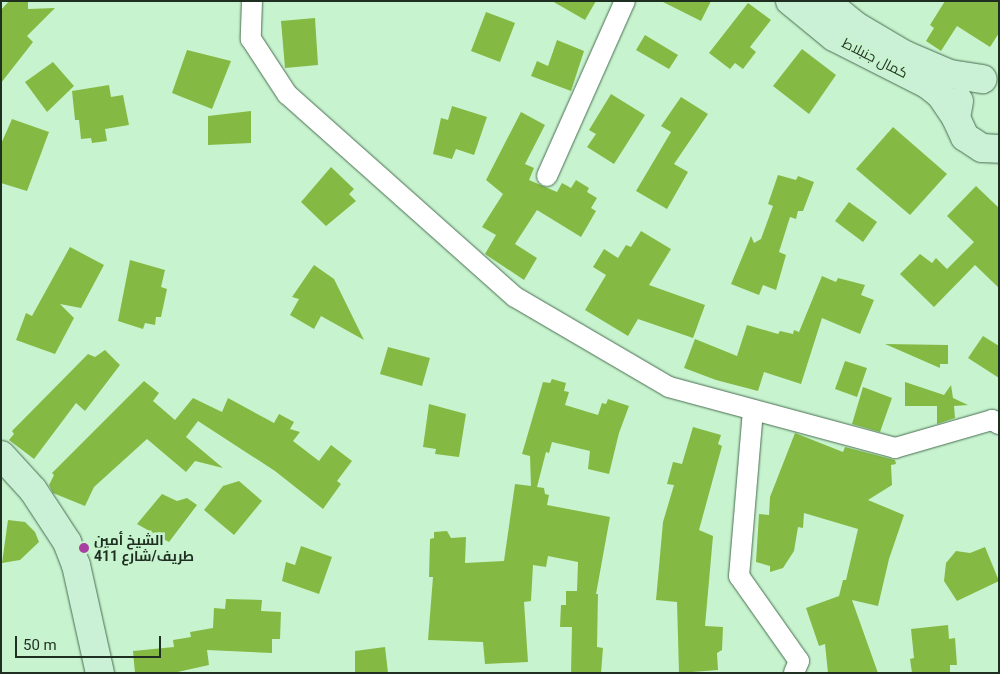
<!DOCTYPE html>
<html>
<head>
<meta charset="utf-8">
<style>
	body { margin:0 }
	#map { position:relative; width:1000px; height:674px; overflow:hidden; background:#c8f3cf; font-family:Roboto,Cairo,sans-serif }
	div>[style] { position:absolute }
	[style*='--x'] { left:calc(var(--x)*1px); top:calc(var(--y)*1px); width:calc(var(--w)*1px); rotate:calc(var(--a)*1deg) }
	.building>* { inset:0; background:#84ba43 }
	.roads { filter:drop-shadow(0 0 1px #486e50) drop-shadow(0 0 1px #486e50) }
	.street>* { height:20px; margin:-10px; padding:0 10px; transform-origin:10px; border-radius:10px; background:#fff }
	.secondary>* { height:28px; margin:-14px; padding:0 14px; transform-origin:14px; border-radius:14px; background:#caf0d6 }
	.dots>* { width:14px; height:14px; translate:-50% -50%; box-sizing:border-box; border:2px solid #c8f3cf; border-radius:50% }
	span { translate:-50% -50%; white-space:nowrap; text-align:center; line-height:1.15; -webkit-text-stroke:5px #c8f3cf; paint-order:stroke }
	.street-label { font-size:14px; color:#1e2f22 }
	.poi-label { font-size:14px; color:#1e2f22; font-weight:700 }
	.left { translate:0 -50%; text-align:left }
	.frame { position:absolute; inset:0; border:2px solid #1e2f22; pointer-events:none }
	.scale { position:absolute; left:15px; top:636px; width:146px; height:22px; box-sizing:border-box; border:2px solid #1e2f22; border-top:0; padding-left:6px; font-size:15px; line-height:18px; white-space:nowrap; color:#1e2f22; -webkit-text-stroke:4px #c8f3cf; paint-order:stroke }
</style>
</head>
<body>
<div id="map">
	<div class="building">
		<div style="clip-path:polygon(9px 1px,28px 1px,28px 9px,55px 8px,27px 36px,33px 42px,1px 83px,1px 10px)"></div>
		<div style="clip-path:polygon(552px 1px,596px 1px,585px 20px)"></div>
		<div style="clip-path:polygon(661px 1px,711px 1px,701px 21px)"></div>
		<div style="clip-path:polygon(945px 1px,999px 1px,999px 33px,990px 47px,957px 26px,941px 51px,926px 41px,934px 28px,930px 25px)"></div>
		<div style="clip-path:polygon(748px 3px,771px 20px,750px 47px,756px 52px,743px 69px,735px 63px,730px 69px,709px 53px)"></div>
		<div style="clip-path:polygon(486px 12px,515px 23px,500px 62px,471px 51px)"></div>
		<div style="clip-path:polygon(315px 18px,318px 65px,285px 68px,281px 21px)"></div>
		<div style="clip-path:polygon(645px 35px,678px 55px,669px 69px,636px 50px)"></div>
		<div style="clip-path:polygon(557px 40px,584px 51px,571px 91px,531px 76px,537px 61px,548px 66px)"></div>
		<div style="clip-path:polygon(802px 49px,836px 75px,809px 114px,773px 86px)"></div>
		<div style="clip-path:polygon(187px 50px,231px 61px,212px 109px,172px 93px)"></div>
		<div style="clip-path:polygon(53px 62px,74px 86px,47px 112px,25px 82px)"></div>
		<div style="clip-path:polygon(109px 85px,111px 97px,123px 95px,129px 125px,105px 129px,107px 141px,92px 143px,91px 138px,81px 139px,79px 120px,75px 120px,72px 91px)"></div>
		<div style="clip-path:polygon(611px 94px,645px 115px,614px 164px,587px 147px,596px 134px,589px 130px)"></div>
		<div style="clip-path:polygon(681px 97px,708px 114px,674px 164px,688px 172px,667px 209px,636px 191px,671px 132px,661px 126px)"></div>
		<div style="clip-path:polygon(452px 106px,487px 117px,474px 155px,456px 149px,452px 159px,433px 154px,441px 118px,448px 120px)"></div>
		<div style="clip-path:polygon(251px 111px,251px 143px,208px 145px,208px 116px)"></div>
		<div style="clip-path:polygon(521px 112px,545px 125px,525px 164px,534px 168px,529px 180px,557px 192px,562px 183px,571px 188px,576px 180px,589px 188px,587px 192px,597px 198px,591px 208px,596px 211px,581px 237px,537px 210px,515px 244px,537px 258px,524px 280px,485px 254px,496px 235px,482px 227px,503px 194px,486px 180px)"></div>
		<div style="clip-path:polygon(12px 119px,49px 132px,27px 191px,1px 183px,1px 144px)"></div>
		<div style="clip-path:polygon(893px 127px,947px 174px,910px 215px,856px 169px)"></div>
		<div style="clip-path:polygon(331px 167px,354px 189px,349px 194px,356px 201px,326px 226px,301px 202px)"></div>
		<div style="clip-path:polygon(778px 175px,796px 180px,798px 176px,814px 182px,803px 211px,798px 211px,796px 219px,790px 217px,779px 252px,786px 255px,776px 290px,763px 285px,759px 295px,731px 284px,751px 236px,754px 243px,761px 239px,773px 206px,768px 204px)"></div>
		<div style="clip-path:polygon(976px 186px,999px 208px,999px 288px,975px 265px,934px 307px,900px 274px,920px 254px,932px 263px,936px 258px,947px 269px,974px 242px,947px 216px)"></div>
		<div style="clip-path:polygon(849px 202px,877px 222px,863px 242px,835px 221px)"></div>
		<div style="clip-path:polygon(641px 231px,671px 249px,649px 285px,705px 305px,693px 338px,638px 319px,628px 336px,585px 310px,606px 275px,593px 267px,604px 249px,618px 258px,626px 245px,631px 247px)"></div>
		<div style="clip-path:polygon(70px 247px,104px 265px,81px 308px,60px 304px,74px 318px,55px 354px,16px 340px,26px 313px,32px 316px)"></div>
		<div style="clip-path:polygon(130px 260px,165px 270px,161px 287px,167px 289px,161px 317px,156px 317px,155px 325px,145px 323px,143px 329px,118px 321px)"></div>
		<div style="clip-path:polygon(314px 265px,334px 279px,364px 340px,321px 316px,314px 329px,290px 315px,299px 299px,292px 297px)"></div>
		<div style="clip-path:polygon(822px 276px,836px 282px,838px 278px,865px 285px,861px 295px,874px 300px,860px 334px,822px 318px,801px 384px,764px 372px,758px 391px,716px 380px,684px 368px,695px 339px,737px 356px,747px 325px,778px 334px,780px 331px,793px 334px,794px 330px,799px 332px)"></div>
		<div style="clip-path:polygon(983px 336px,999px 346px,999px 378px,968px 358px)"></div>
		<div style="clip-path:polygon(885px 344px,948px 345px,948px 364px,940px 364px,940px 368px)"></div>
		<div style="clip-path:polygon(388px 347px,430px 358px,422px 386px,380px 374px)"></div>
		<div style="clip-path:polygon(105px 350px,120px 365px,85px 411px,76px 403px,34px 459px,9px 440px,14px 434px,12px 431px,88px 354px,95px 357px)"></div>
		<div style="clip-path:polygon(845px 361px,867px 368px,857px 397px,835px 389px)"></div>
		<div style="clip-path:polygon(552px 379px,566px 383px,564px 391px,569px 392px,565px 405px,598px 415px,602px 403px,606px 404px,608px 399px,629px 406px,619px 433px,609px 474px,588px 469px,590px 451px,552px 442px,549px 453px,546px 452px,537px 487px,544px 488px,545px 494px,549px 495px,547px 505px,610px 517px,596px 594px,598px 594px,597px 647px,603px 648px,601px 673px,571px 673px,572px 627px,560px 627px,561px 605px,566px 605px,566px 591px,577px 591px,578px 562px,548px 556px,546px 567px,533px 565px,531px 601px,524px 602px,528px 662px,485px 664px,483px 642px,428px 640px,433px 577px,429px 577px,430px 539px,434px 538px,434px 532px,447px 531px,451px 538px,466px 537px,465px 563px,504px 561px,515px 484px,531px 486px,530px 456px,522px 454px,543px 382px,550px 383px)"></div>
		<div style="clip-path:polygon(144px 381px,159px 393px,153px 401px,175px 420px,193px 398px,222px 412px,228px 398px,274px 423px,279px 414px,294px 422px,290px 429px,300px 432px,293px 441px,319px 461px,331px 445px,352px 461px,337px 481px,341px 484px,323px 509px,275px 471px,198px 421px,186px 437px,223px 468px,195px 461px,186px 472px,147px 439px,94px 487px,85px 506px,53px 493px,49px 485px,54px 475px,52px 473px)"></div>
		<div style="clip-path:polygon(905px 382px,944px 395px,951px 385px,953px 398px,968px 405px,954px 406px,955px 418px,937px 424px,937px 406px,905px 406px)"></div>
		<div style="clip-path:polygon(863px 387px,892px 398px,880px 432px,852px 424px)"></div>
		<div style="clip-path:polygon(429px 404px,466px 414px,459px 457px,435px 454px,436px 449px,423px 447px)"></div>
		<div style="clip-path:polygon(693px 427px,721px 435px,718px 444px,722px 446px,699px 530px,713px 536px,705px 626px,723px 627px,722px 650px,717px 653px,718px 670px,679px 673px,677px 602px,656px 600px,663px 522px,674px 485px,667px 484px,673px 462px,682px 464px)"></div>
		<div style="clip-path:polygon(795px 433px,843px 452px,845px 447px,895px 460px,896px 464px,891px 465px,892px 485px,868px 500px,904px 515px,889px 559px,878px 606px,852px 600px,878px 673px,828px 673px,825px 644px,819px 646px,806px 608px,839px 596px,843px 580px,846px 580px,858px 529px,804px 513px,803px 528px,798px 527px,794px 551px,783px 568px,770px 572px,770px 566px,756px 562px,759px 514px,769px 515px,770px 497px)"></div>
		<div style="clip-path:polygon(239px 481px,262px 501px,234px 535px,204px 510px,223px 486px)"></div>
		<div style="clip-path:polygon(162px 494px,177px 501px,187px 498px,197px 505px,169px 542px,137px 524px)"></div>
		<div style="clip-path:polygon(8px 520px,25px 522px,35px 532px,39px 542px,20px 560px,2px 563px)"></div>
		<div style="clip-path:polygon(301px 546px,332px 557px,319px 594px,282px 581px,286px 562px,295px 565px)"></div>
		<div style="clip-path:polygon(985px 547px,999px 581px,957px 601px,944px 581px,946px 563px,956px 551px,970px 553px)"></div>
		<div style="clip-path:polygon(226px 599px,262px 600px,261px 611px,281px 612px,280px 639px,272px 639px,272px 653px,207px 650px,209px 665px,173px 673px,135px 673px,133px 651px,174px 647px,173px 640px,191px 637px,190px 632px,213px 628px,214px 608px,225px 609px)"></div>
		<div style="clip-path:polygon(948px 625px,949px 639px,955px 638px,957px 665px,950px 665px,950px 673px,912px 673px,910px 659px,914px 658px,911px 629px)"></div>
		<div style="clip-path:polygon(385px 647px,388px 673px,355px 673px,355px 651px)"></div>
	</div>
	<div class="roads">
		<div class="street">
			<div style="--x:252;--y:1;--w:38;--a:92"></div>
			<div style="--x:251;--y:39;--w:66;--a:56.8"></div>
			<div style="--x:287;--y:94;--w:305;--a:41.7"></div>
			<div style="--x:515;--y:297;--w:178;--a:30.3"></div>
			<div style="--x:669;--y:387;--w:234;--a:15.1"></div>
			<div style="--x:895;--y:448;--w:101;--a:-16.1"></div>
			<div style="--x:992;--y:420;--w:8;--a:30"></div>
			<div style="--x:547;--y:176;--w:192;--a:-66"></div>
			<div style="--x:753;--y:410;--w:167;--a:94.8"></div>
			<div style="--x:739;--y:576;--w:104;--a:54.8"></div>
			<div style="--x:799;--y:661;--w:13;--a:113"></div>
		</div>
		<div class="secondary">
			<div style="--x:790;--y:1;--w:57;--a:39.3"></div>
			<div style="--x:834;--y:37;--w:104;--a:26.8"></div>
			<div style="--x:927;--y:84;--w:16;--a:38"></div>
			<div style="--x:940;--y:94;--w:29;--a:56"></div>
			<div style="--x:825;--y:1;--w:40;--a:39"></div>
			<div style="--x:856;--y:26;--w:57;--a:30.6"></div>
			<div style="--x:905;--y:55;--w:49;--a:22.9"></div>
			<div style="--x:950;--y:74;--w:33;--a:9"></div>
			<div style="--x:959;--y:101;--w:17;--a:100"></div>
			<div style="--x:956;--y:118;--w:21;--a:65"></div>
			<div style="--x:965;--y:137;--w:20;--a:33"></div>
			<div style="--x:982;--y:148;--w:17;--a:3"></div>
			<div style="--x:1;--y:455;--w:47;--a:47.6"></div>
			<div style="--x:33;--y:490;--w:62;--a:56.8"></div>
			<div style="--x:67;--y:542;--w:25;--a:69"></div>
			<div style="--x:76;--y:565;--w:111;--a:77.5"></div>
		</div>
	</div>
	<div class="dots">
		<div style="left:84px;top:548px;background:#a83fa1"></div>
	</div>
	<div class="street-label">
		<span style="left:875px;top:58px;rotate:27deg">كمال جنبلاط</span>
	</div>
	<div class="poi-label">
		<span class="left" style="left:94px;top:548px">الشيخ أمين<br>طريف/شارع 411</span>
	</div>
	<div class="frame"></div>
	<div class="scale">50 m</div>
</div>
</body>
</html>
